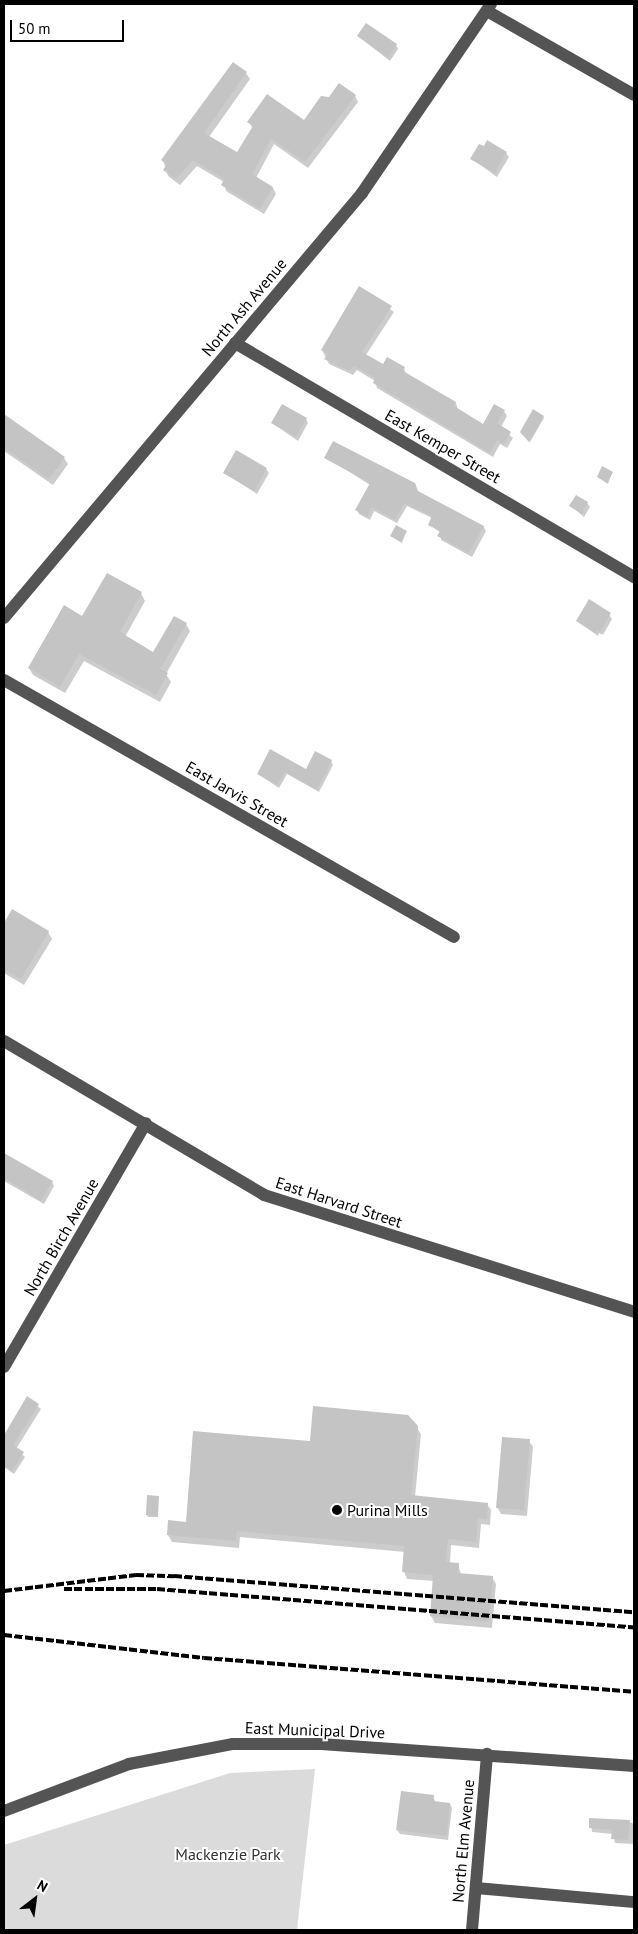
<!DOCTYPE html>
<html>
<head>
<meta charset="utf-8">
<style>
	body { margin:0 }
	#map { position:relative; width:638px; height:1934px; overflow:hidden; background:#fff; font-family:"PT Sans",sans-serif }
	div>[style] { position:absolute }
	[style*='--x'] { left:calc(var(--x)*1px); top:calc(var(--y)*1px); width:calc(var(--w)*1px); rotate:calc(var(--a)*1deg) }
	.green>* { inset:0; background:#dbdbdb }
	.shadow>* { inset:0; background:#0003 }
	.building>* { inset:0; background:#c4c4c4 }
	.minor>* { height:12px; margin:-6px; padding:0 6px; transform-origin:6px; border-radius:6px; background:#545454 }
	.rail>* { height:4px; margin-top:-2px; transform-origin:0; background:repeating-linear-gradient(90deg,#000 0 8px,transparent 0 10.5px) }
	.dots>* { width:14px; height:14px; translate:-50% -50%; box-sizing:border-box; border:2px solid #fff; border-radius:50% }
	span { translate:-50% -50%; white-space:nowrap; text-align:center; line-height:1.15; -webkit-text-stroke:4px #fff; paint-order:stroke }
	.street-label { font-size:16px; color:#000 }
	.poi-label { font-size:16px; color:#000 }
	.left { translate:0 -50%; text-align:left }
	.park-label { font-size:16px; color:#323232 }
	.frame { position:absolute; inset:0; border:5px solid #000; pointer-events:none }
	.north { position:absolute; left:10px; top:1874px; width:50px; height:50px; -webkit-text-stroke:4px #fff; paint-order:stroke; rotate:30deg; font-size:14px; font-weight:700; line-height:20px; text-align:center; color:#000 }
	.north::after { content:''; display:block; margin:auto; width:18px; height:22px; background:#000; clip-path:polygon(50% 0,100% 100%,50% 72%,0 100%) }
	.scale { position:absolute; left:10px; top:20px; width:114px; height:22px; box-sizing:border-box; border:2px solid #000; border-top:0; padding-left:6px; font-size:15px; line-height:18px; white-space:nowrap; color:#000; -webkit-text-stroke:4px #fff; paint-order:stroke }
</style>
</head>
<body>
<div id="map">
	<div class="green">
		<div style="clip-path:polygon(315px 1769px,297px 1930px,4px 1930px,4px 1845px,230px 1773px)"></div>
	</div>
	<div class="shadow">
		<div style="clip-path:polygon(358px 36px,396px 45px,398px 49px,390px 61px)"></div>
		<div style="clip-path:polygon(246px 73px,250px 79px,209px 137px,237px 154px,253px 129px,249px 122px,304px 121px,330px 99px,355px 96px,358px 102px,308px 168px,274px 144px,256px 178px,273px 188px,276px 194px,264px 214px,226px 191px,224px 182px,197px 166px,180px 185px,168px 176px,163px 160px)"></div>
		<div style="clip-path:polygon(484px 148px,506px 153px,509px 157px,497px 177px,472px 159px)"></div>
		<div style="clip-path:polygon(360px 288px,394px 312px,366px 355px,384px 366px,404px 368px,406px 374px,456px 403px,458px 410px,483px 425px,504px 411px,507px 416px,501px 427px,513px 438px,507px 448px,500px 444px,493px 457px,377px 388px,375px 381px,357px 370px,353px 375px,329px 364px,322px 350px)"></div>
		<div style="clip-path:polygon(544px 417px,544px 418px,530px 442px,522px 434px)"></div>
		<div style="clip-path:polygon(8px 418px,64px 458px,68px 464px,53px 485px,4px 451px,4px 424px)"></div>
		<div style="clip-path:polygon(306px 419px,308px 423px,298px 441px,272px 423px)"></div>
		<div style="clip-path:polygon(326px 457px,418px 492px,483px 526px,486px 531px,472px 557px,441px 540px,441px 533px,429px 524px,432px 518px,407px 506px,397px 523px,374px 511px,370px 520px,359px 514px,357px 510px,370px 485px)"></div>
		<div style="clip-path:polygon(266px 469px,269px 473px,257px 494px,225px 473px)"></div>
		<div style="clip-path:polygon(612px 473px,608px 484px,598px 477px)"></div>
		<div style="clip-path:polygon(587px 503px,590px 507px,584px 517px,571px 506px)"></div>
		<div style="clip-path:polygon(406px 532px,402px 543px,391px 536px)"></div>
		<div style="clip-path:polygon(141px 593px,145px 601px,125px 637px,153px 654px,186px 624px,190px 631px,166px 674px,171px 682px,160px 702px,84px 661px,65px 693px,33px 675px,29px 668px,83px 618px)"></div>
		<div style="clip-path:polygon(609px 615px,612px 619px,603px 635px,599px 633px,598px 636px,577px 621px)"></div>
		<div style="clip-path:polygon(271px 751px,306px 770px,331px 761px,333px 765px,319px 792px,287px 774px,279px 788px,258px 774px)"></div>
		<div style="clip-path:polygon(13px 911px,48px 932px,52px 939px,24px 985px,4px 973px,4px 926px)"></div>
		<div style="clip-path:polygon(4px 1155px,52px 1182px,54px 1186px,44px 1204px,4px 1181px)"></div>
		<div style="clip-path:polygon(28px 1398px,41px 1409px,16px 1449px,25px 1457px,14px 1474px,4px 1467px,4px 1437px)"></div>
		<div style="clip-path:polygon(416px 1427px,421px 1434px,415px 1497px,487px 1504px,491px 1510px,490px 1525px,481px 1524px,479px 1548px,451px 1545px,450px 1564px,458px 1564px,461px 1574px,492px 1577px,496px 1584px,492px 1628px,435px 1623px,431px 1616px,434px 1581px,407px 1579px,404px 1572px,405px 1552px,240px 1537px,239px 1548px,172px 1542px,168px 1535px,311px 1443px)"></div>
		<div style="clip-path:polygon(529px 1441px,533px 1447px,527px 1516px,501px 1514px,497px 1507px)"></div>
		<div style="clip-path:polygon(158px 1497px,158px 1517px,148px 1517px,147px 1515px)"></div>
		<div style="clip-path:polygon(433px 1796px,436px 1803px,450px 1804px,452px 1808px,448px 1840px,400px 1834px,397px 1830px)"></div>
		<div style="clip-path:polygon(591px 1819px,634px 1823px,634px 1844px,615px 1843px,613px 1834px,592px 1832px)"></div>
	</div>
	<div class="building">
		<div style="clip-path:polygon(366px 23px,397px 44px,388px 58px,357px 36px)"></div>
		<div style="clip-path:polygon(233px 62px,247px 72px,204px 133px,237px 152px,253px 126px,247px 122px,267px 94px,304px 120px,321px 96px,329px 97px,339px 83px,356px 95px,305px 162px,271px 139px,252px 174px,273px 187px,260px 209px,221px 185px,224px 179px,193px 160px,176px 179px,163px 170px,167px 164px,161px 160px)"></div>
		<div style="clip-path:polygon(487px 140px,507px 152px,495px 173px,470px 159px,479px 144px,484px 146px)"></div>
		<div style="clip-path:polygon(359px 286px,392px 306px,362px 352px,383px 364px,387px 357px,405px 367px,403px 371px,456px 402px,454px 406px,483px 424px,494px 404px,505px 410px,497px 423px,511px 432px,504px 444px,497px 440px,490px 453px,373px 383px,375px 378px,354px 366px,350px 371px,324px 359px,328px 354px,321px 350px)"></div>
		<div style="clip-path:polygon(282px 404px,307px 418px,296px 437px,271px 423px)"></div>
		<div style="clip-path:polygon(533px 409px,544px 416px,529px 442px,520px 432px)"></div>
		<div style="clip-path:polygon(4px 414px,65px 457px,49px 479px,4px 448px)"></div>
		<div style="clip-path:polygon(333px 441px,415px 483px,418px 491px,484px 526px,469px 553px,437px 536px,440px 531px,428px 525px,432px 516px,404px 503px,395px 520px,372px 507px,367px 517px,355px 510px,370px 483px,324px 458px)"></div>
		<div style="clip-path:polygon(236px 450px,267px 468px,254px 491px,223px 473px)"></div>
		<div style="clip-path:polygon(602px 466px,613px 472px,607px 483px,597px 477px)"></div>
		<div style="clip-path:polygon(576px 495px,588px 502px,582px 514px,569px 506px)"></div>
		<div style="clip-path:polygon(396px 525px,407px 531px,401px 542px,390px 536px)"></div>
		<div style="clip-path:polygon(107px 573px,142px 592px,120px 632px,153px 652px,174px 616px,187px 623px,160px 669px,168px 673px,156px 695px,79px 654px,60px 687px,28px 668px,64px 605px,82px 616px)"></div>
		<div style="clip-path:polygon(589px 599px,611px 613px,600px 632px,597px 630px,595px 633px,576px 621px)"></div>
		<div style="clip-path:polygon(270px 749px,306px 769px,315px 751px,332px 760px,317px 790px,285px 772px,277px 785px,257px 774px)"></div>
		<div style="clip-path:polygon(12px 909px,49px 931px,21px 979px,4px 969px,4px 923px)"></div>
		<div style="clip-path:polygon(4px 1153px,53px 1181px,41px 1201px,4px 1178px)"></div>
		<div style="clip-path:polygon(27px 1396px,39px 1404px,13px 1445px,24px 1452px,12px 1471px,4px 1466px,4px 1435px)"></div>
		<div style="clip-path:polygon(313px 1406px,408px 1415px,418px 1426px,411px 1495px,488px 1503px,487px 1519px,478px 1518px,476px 1542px,448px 1539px,446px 1562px,459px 1563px,458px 1573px,493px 1576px,489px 1622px,430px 1616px,433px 1575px,402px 1572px,404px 1546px,237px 1531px,236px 1541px,167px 1535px,168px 1520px,186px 1522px,193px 1431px,310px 1441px)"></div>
		<div style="clip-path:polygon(502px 1437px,530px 1439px,524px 1510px,496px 1508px)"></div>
		<div style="clip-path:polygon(147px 1495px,159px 1496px,158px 1516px,146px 1515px)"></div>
		<div style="clip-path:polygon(401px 1791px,434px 1795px,433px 1801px,450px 1803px,447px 1836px,396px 1830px)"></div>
		<div style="clip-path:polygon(589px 1818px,630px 1820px,628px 1840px,611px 1839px,612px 1830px,589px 1828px)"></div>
	</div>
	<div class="minor">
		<div style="--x:487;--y:11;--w:169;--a:29.7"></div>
		<div style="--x:235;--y:343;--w:463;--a:30.4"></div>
		<div style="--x:4;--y:618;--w:556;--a:-49.89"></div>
		<div style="--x:362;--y:193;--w:229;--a:-55.7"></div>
		<div style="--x:4;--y:680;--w:518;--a:29.73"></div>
		<div style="--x:4;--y:1041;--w:302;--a:30.6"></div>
		<div style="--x:264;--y:1195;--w:388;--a:17.5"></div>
		<div style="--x:4;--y:1367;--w:282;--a:-59.8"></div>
		<div style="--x:4;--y:1811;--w:134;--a:-20.6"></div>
		<div style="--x:129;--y:1764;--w:106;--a:-10.9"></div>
		<div style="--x:233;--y:1744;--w:88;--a:0"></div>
		<div style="--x:321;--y:1744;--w:314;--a:4"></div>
		<div style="--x:476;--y:1888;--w:159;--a:5.1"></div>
		<div style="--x:472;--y:1930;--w:177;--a:-85.1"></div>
	</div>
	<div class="rail">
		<div style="--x:64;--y:1589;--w:93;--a:0"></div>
		<div style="--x:157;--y:1589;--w:479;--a:4.6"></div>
		<div style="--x:4;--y:1591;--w:133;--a:-6.9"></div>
		<div style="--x:136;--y:1575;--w:38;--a:2"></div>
		<div style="--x:174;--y:1576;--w:461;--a:4.5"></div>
		<div style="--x:4;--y:1635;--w:201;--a:6.6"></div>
		<div style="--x:204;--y:1658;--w:431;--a:4.5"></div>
	</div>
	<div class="dots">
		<div style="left:337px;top:1510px;background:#000"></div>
	</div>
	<div class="street-label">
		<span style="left:244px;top:307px;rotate:-50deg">North Ash Avenue</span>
		<span style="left:443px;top:446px;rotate:30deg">East Kemper Street</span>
		<span style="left:237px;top:794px;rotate:30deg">East Jarvis Street</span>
		<span style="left:339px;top:1202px;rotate:18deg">East Harvard Street</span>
		<span style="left:61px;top:1237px;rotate:-60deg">North Birch Avenue</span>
		<span style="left:315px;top:1730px;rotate:2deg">East Municipal Drive</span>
		<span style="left:463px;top:1841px;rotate:-85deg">North Elm Avenue</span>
	</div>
	<div class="poi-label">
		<span class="left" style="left:347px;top:1510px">Purina Mills</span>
	</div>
	<div class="park-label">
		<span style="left:228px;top:1854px">Mackenzie Park</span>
	</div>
	<div class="frame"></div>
	<div class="north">N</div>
	<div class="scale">50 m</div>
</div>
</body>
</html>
